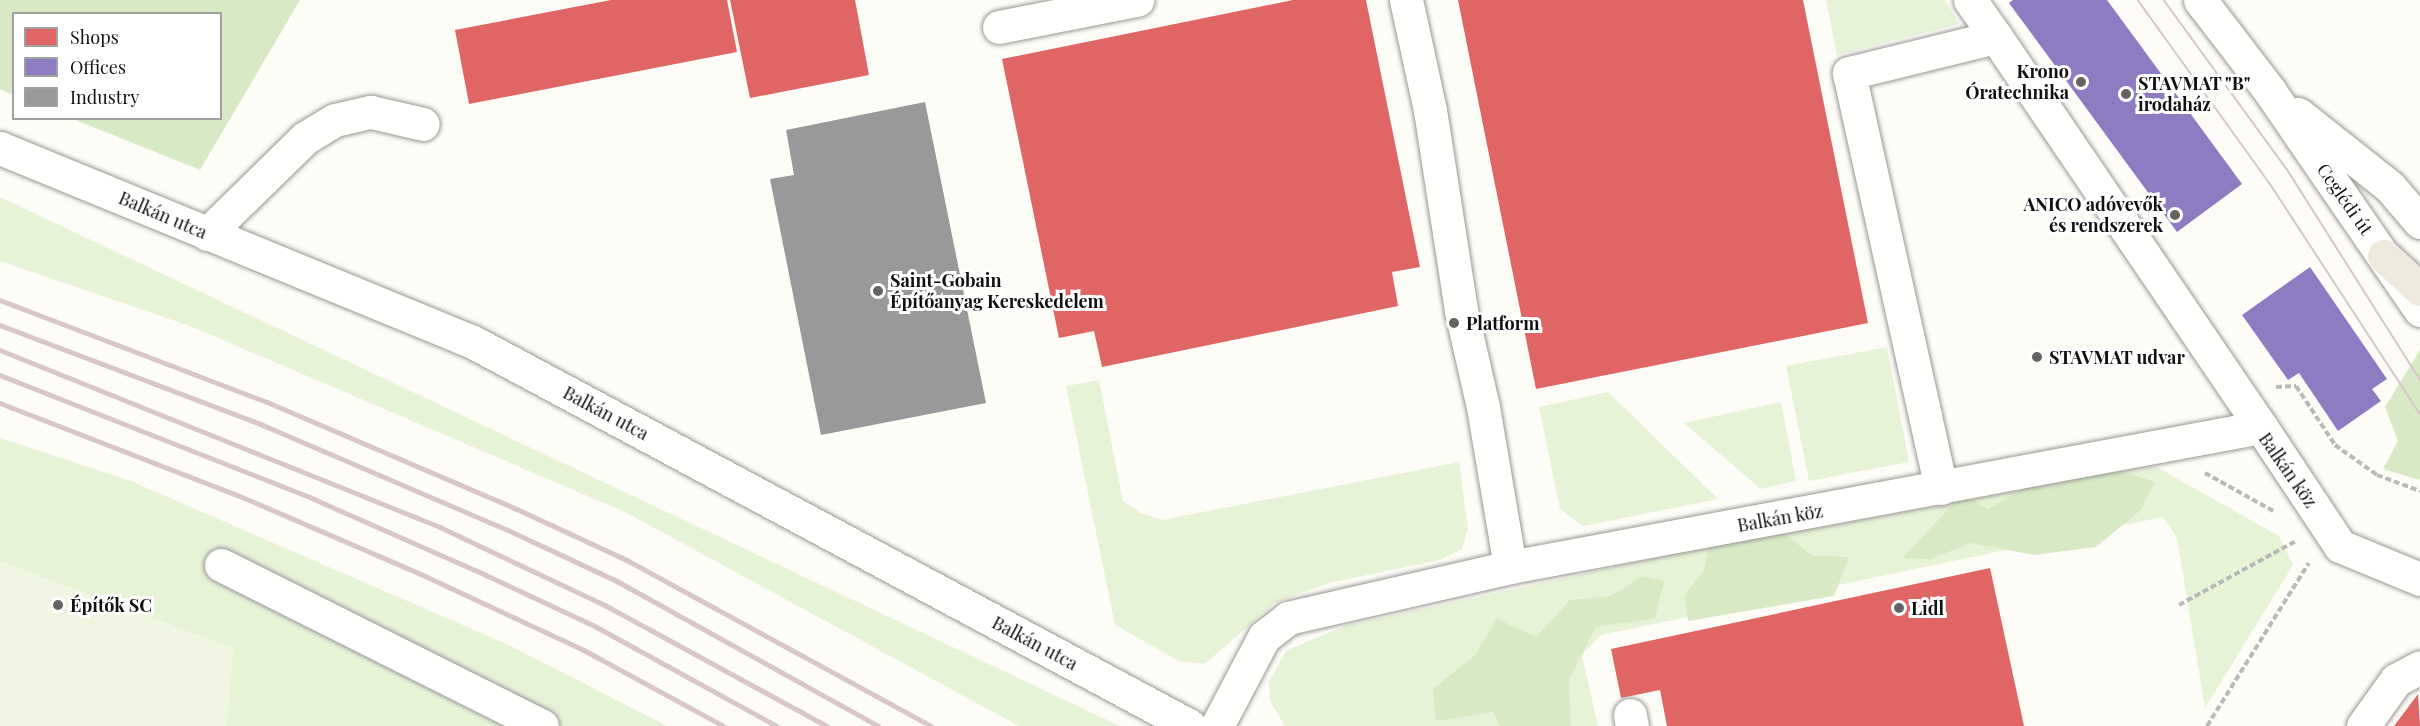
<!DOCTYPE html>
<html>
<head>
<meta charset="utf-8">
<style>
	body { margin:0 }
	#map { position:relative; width:2420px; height:726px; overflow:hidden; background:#fdfcf7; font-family:"Playfair Display",serif }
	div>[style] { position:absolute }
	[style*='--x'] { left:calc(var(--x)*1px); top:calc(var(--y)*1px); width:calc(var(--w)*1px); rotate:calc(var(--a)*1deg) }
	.green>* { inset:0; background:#e7f3d7 }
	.forest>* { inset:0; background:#d8eac5 }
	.pitch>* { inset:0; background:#f0f6e1 }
	.shops>* { inset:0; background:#e06666 }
	.offices>* { inset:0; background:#8e7cc3 }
	.industry>* { inset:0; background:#999 }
	.path>* { height:4px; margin-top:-2px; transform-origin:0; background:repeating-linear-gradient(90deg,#b9b9b8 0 6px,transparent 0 9px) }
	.roads { filter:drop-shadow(0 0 2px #979795) drop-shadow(0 0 2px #979795) }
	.minor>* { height:33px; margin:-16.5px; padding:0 16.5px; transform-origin:16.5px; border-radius:16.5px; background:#fffffe }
	.major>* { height:33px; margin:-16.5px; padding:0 16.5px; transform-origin:16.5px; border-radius:16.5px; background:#ede9dc }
	.tram>* { height:1.5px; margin:-0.75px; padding:0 0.75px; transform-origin:0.75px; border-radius:0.75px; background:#d9c6c7 }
	.rail>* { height:4.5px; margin:-2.25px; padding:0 2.25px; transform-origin:2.25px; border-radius:2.25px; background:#d9c6c7 }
	.dots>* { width:16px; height:16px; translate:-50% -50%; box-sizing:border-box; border:3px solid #fff; border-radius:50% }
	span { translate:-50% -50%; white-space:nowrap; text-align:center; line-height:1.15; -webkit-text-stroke:6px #fff; paint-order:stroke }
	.poi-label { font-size:18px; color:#111; font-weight:700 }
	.right { translate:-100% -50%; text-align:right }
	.left { translate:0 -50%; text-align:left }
	.street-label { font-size:18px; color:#111 }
	.legend { position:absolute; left:12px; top:12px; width:210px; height:108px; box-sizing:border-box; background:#fff; border:2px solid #a0a0a0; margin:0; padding:8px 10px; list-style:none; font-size:18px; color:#111 }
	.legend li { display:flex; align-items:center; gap:12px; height:30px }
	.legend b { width:30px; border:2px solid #a0a0a0 }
</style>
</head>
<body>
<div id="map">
	<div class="green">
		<div style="clip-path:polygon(1826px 0,1945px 0,1959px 24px,1837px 55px)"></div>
		<div style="clip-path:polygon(0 197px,1120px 726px,1019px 726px,625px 512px,190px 326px,0 261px)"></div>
		<div style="clip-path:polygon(1887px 347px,1909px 462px,1809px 481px,1786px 366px)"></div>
		<div style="clip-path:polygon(1099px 380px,1123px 501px,1141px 513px,1162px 520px,1459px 462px,1468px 528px,1462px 549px,1440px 560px,1329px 583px,1274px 603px,1205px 664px,1179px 661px,1115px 625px,1066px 386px)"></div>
		<div style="clip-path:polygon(1608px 392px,1718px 499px,1583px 526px,1560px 509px,1539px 407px)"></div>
		<div style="clip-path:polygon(1781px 402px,1796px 481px,1761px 489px,1684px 423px)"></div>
		<div style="clip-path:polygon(0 438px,131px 481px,511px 646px,667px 726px,0 726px)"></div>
		<div style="clip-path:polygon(2155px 466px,2279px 536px,2293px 565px,2205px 708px,2177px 538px,2163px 517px,1601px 635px,1582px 655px,1598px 726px,1285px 726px,1270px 701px,1269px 681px,1287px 650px,1348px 625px,1680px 553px)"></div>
	</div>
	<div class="forest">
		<div style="clip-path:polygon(0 0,300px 0,200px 170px,73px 119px,220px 118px,220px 14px,14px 14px,13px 95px,0 89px)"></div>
		<div style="clip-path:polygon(2420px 350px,2420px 480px,2383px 469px,2398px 441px,2385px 407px)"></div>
		<div style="clip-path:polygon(2105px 466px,2155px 482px,2141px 510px,2096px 547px,2034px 555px,1972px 543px,1930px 559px,1902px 558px,1964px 493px,1987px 509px,2046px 476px)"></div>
		<div style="clip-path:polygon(1781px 531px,1813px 556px,1849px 557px,1834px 596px,1688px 621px,1684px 596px,1704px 570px,1710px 540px)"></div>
		<div style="clip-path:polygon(1643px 576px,1664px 581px,1655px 618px,1596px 627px,1569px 680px,1571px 726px,1500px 726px,1493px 712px,1436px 721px,1433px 689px,1475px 655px,1497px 619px,1536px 637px,1570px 600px,1611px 596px)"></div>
	</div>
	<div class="pitch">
		<div style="clip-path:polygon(0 561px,233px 648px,227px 726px,0 726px)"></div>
	</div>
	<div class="shops">
		<div style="clip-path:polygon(611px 0,727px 0,737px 52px,469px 104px,455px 30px)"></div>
		<div style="clip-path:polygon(730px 0,855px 0,869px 75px,750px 98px)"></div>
		<div style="clip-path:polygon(1293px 0,1366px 0,1420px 267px,1392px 272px,1398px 306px,1102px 367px,1094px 331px,1059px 338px,1002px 59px)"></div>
		<div style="clip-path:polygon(1458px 0,1803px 0,1868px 323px,1536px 389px)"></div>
		<div style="clip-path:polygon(1990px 568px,2024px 726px,1667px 726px,1660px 690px,1621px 698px,1611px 649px)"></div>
		<div style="clip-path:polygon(2418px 694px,2420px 726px,2394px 726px)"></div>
	</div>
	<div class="offices">
		<div style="clip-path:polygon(2013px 0,2107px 0,2242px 184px,2177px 232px,2009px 3px)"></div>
		<div style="clip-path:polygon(2310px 267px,2387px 379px,2372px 389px,2381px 401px,2338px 431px,2299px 373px,2288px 380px,2242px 315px)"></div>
	</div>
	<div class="industry">
		<div style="clip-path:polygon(925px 102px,986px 403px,821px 435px,770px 179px,794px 175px,786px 130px)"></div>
	</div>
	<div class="path">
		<div style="--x:2276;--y:387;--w:20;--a:-3"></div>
		<div style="--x:2296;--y:386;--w:71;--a:56.5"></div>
		<div style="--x:2335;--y:445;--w:52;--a:35.5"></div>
		<div style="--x:2377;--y:475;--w:46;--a:20.4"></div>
		<div style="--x:2205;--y:473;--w:80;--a:29.1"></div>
		<div style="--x:2179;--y:605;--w:133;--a:-28.7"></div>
		<div style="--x:2207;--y:726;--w:192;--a:-58"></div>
	</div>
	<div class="roads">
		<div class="minor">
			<div style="--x:1406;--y:0;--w:113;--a:77.7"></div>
			<div style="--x:1430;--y:110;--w:203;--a:81.2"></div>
			<div style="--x:1461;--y:311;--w:98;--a:77.1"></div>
			<div style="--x:1483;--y:407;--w:162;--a:80.4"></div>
			<div style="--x:1970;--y:0;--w:45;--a:54.9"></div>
			<div style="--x:2200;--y:0;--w:113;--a:52.5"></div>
			<div style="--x:2269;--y:90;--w:267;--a:55.5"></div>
			<div style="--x:999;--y:27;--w:141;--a:-11.1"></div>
			<div style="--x:2298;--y:114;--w:117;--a:38.4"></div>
			<div style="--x:2390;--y:187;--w:46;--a:49.4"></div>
			<div style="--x:0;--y:148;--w:511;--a:22.3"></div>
			<div style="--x:473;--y:342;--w:813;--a:28.17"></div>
			<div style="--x:207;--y:234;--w:137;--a:-44.4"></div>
			<div style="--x:305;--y:138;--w:35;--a:-31"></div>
			<div style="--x:335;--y:120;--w:37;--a:-13"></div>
			<div style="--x:371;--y:112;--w:53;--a:13"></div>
			<div style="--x:1941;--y:488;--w:425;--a:-102.5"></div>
			<div style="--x:1849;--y:73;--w:151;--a:-13.8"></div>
			<div style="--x:1996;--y:37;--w:472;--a:55.8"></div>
			<div style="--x:221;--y:565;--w:359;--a:26.6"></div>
			<div style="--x:1630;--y:715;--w:11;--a:80"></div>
			<div style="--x:1217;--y:726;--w:101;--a:-62.2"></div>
			<div style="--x:1264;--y:637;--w:31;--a:-38"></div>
			<div style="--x:1288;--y:618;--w:228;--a:-12.9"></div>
			<div style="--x:1510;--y:567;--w:764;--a:-10.56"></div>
			<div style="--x:2261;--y:427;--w:143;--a:56.4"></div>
			<div style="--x:2340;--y:546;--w:87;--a:22.4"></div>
			<div style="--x:2363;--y:726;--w:57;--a:-54.3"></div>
			<div style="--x:2396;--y:680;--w:27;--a:-28"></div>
		</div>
		<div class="major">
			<div style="--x:2384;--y:256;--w:49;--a:42.5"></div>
		</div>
	</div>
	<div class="tram">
		<div style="--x:2138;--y:0;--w:224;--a:54.3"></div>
		<div style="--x:2269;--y:182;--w:277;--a:56.9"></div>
		<div style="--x:2164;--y:0;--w:209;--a:54"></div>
		<div style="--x:2287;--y:169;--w:249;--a:57.7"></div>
	</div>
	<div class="rail">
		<div style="--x:0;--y:300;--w:291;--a:20.9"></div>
		<div style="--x:272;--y:404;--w:267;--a:23.2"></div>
		<div style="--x:517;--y:509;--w:121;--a:24.9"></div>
		<div style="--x:627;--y:560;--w:346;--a:28.6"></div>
		<div style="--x:0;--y:325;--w:281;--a:20.8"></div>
		<div style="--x:263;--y:425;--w:264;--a:23.2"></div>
		<div style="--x:506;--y:529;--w:123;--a:25.1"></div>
		<div style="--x:617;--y:581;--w:299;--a:29"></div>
		<div style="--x:0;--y:350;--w:474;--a:21.9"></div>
		<div style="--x:440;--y:527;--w:183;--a:25.3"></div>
		<div style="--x:605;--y:605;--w:253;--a:28.6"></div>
		<div style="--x:0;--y:375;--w:338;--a:21.5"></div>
		<div style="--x:314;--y:499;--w:188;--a:23.8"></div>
		<div style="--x:486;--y:575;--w:120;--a:25.1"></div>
		<div style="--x:595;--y:626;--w:208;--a:28.8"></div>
		<div style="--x:0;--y:403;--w:257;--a:21.2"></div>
		<div style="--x:240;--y:496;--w:197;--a:23.3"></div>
		<div style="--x:421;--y:574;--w:180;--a:25"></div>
		<div style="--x:584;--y:650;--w:159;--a:28.5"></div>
	</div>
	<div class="dots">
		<div style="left:2081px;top:82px;background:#646362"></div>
		<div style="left:2126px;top:94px;background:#646362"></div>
		<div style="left:2175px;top:215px;background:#646362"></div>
		<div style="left:878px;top:291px;background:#646362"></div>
		<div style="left:1454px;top:323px;background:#646362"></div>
		<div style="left:2037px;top:357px;background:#646362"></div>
		<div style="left:58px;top:605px;background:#646362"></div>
		<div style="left:1899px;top:608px;background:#646362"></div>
	</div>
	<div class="poi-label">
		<span class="right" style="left:2069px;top:82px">Krono<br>Óratechnika</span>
		<span class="left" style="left:2138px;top:94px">STAVMAT "B"<br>irodaház</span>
		<span class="right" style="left:2163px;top:215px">ANICO adóvevők<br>és rendszerek</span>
		<span class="left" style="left:890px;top:291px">Saint-Gobain<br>Építőanyag Kereskedelem</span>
		<span class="left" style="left:1466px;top:323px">Platform</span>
		<span class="left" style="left:2049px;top:357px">STAVMAT udvar</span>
		<span class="left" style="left:70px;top:605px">Építők SC</span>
		<span class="left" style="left:1911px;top:608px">Lidl</span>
	</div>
	<div class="street-label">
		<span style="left:2345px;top:199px;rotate:55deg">Ceglédi út</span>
		<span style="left:163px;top:215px;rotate:23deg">Balkán utca</span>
		<span style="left:606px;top:413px;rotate:28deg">Balkán utca</span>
		<span style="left:2288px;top:470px;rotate:55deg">Balkán köz</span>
		<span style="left:1780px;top:518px;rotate:-10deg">Balkán köz</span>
		<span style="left:1035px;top:643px;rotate:28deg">Balkán utca</span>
	</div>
	<ul class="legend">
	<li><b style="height:16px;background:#e06666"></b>Shops</li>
	<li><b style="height:16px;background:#8e7cc3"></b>Offices</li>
	<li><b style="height:16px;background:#999"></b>Industry</li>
	</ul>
</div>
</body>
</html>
